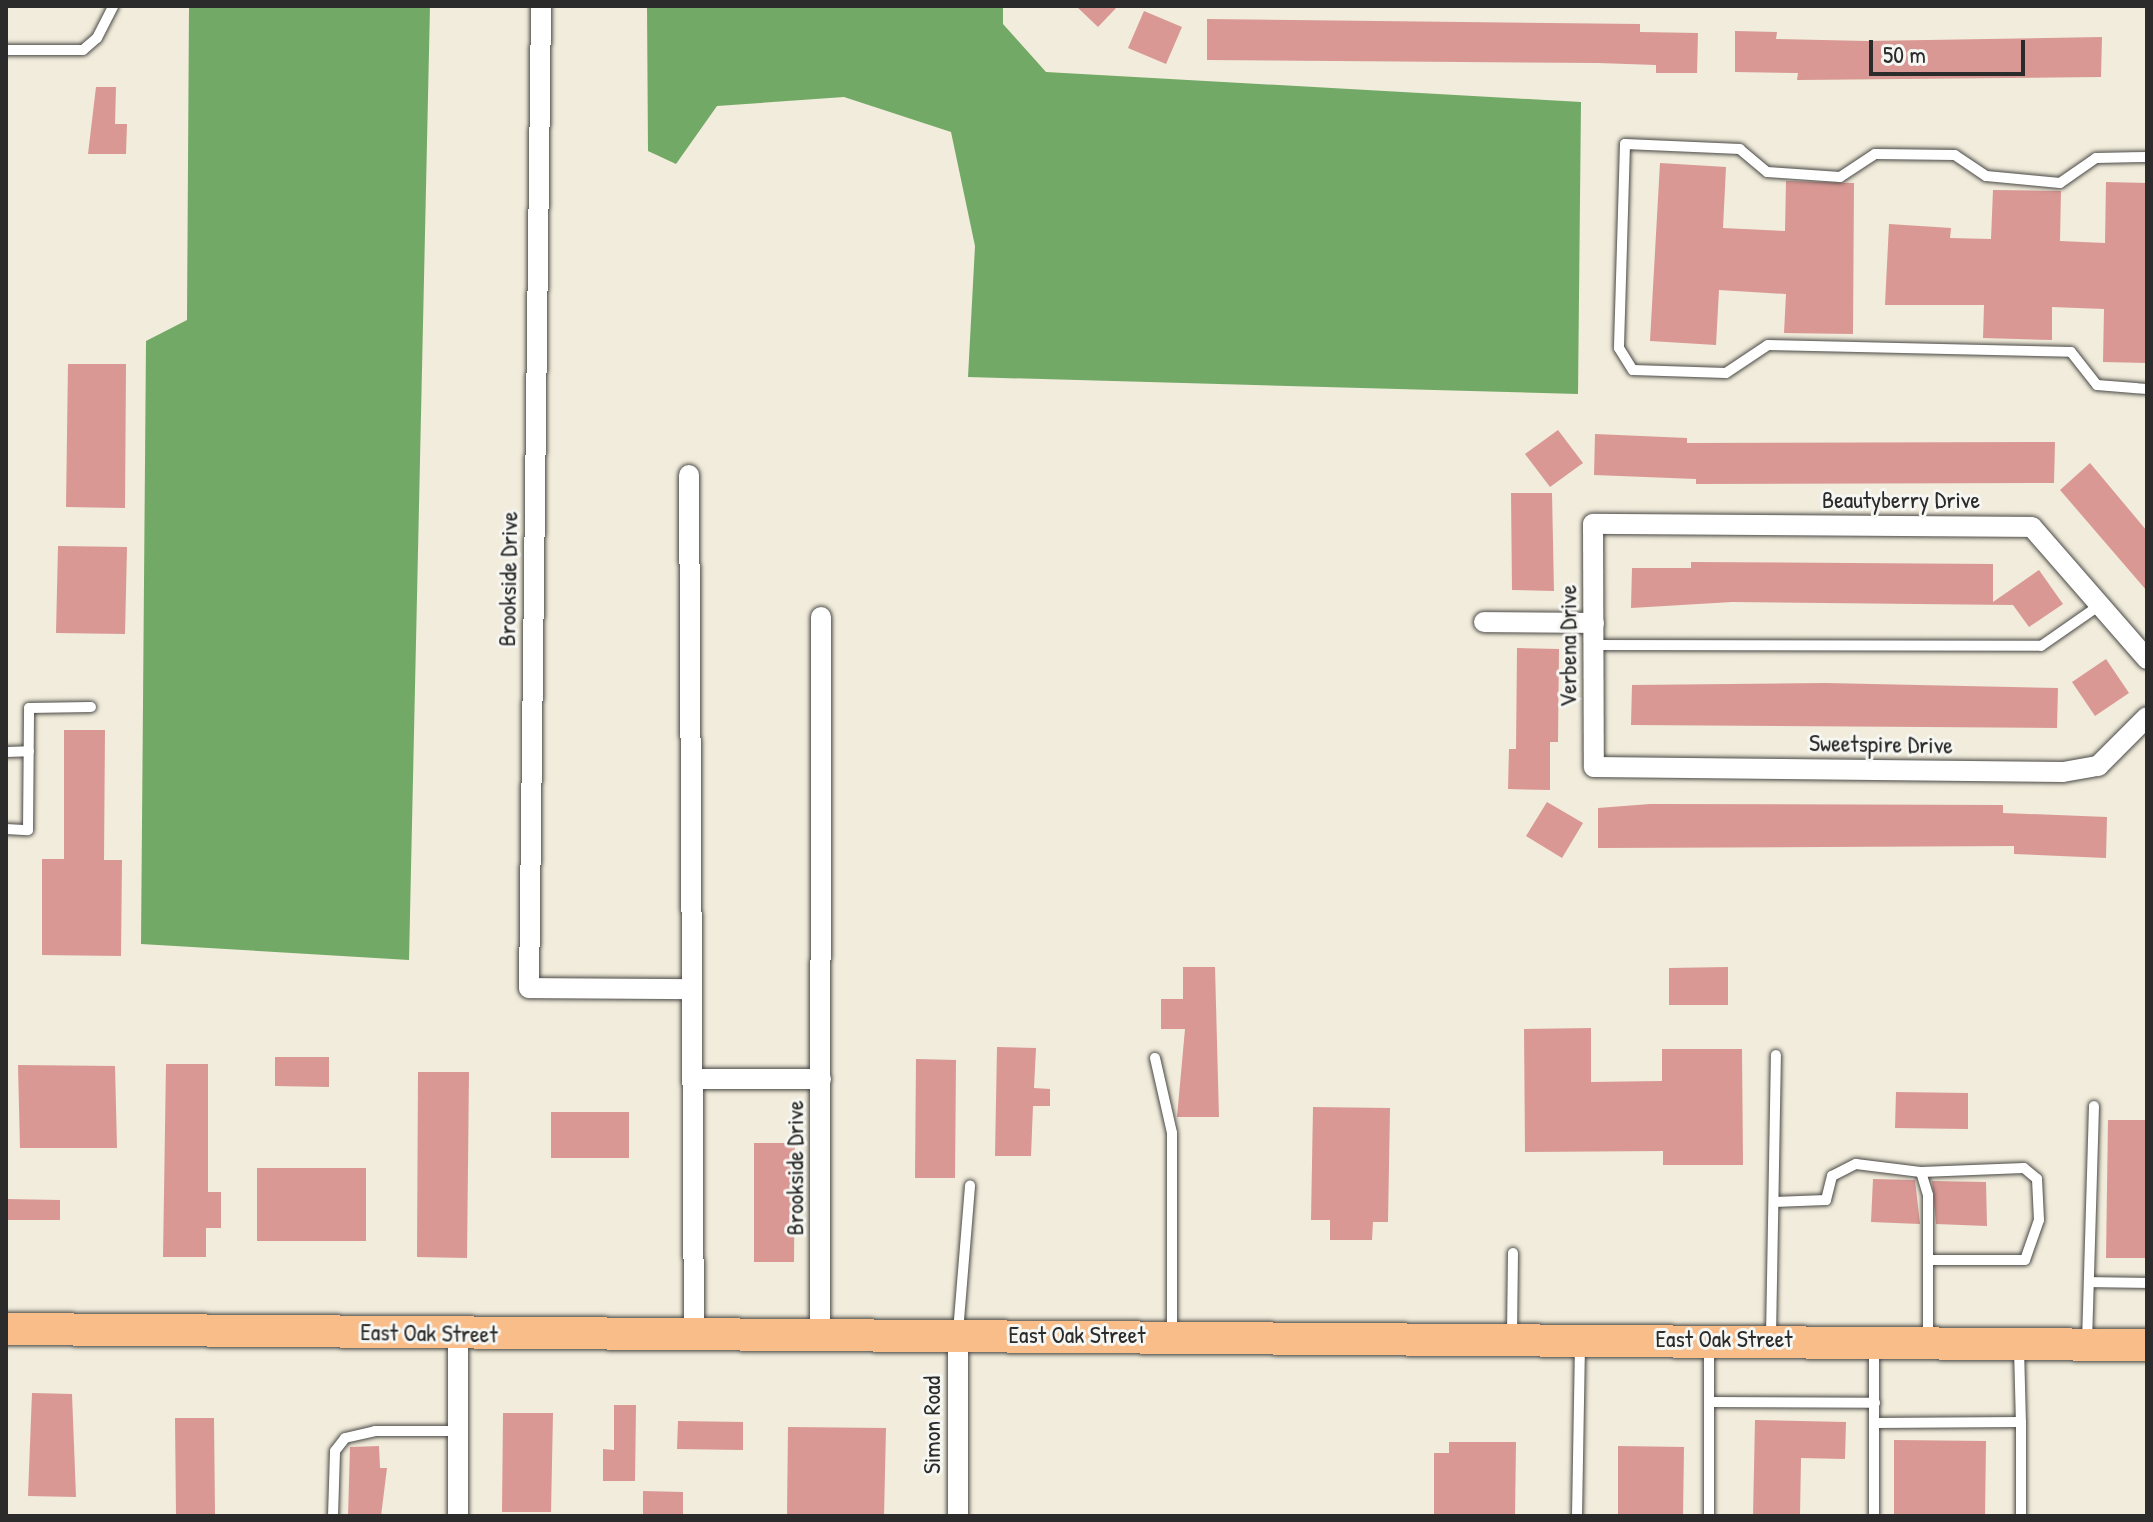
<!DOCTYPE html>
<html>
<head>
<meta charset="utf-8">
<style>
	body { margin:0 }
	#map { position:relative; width:2153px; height:1522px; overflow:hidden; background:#f1ecdb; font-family:"Patrick Hand",sans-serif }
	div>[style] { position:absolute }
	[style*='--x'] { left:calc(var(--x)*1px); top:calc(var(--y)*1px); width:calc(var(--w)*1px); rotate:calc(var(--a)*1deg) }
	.forest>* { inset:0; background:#73a966 }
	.building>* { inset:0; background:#d99894 }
	.roads { filter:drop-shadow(0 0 2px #494845) drop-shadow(0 0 2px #494845) }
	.service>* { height:10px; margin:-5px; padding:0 5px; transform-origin:5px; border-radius:5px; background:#fff }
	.minor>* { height:20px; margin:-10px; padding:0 10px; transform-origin:10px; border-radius:10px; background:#fff }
	.trunk>* { height:32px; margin:-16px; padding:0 16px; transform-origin:16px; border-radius:16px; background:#f9bd89 }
	span { translate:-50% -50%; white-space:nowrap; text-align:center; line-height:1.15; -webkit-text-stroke:6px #f6f6f2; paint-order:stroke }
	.street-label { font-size:24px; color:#2b2b2b }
	.frame { position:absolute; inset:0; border:8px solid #2b2b2b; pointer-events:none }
	.scale { position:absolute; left:1869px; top:40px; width:156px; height:36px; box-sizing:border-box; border:4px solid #2b2b2b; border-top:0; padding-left:10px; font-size:24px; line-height:28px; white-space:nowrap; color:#2b2b2b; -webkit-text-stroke:6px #f6f6f2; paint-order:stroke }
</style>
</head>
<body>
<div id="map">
	<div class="forest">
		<div style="clip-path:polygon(189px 6px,430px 6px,409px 960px,141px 944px,146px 341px,187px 320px)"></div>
		<div style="clip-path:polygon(647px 6px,1003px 6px,1003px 24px,1046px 72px,1581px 102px,1578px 394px,968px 377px,975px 246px,951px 132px,844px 97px,717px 106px,676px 164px,648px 151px)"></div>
	</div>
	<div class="building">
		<div style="clip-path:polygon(1076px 6px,1118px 6px,1098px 27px)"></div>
		<div style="clip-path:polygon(1144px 11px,1182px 27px,1166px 64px,1128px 48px)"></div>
		<div style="clip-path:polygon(1207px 19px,1640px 24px,1640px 32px,1698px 33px,1697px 73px,1656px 73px,1656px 65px,1598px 63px,1207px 60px)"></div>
		<div style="clip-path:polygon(1735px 31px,1777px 32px,1776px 39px,1866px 41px,2102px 37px,2101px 77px,1797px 80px,1798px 73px,1735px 72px)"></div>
		<div style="clip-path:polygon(96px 87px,116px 87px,115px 124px,127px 124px,126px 154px,88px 154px)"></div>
		<div style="clip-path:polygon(1660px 163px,1726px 167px,1723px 228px,1785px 231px,1786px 181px,1854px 183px,1853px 334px,1784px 333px,1786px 294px,1719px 290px,1716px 345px,1650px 341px)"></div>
		<div style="clip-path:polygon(2106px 182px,2147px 183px,2147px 363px,2103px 362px,2104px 309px,2052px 307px,2052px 340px,1983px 338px,1984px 305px,1885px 305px,1889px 224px,1951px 228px,1950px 238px,1991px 239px,1993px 190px,2061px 191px,2060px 241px,2105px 243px)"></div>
		<div style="clip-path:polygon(68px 364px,126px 364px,125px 508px,66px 507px)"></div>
		<div style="clip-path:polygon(1558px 430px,1583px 463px,1550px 487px,1525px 454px)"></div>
		<div style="clip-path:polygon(1595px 434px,1687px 438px,1687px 443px,2055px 442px,2054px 483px,1696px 484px,1696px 479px,1594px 475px)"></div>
		<div style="clip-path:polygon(2090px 463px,2147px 531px,2147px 591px,2060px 490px)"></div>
		<div style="clip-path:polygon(1511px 493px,1552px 493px,1554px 591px,1512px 590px)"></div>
		<div style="clip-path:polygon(58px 546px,127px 547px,125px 634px,56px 633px)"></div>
		<div style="clip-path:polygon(1691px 562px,1993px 564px,1993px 602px,2039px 570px,2063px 604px,2029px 627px,2013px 605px,1732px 602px,1631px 608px,1632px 568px,1691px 568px)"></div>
		<div style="clip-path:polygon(1517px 648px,1559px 649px,1558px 742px,1550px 742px,1550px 790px,1508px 789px,1509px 749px,1516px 749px)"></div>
		<div style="clip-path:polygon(2106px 659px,2129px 693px,2095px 716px,2072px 682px)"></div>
		<div style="clip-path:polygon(1825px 683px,2058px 688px,2057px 728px,1631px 725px,1632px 685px)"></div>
		<div style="clip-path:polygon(64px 730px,105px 730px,104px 860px,122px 860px,121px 956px,42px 955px,42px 859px,64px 859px)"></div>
		<div style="clip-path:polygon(1547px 802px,1583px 823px,1562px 858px,1526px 836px)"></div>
		<div style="clip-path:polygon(1650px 804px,2003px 805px,2003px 813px,2107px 817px,2106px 858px,2014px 854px,2014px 846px,1598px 848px,1598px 808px)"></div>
		<div style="clip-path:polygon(1183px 967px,1215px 967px,1219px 1117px,1177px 1117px,1185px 1029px,1161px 1029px,1161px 999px,1183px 999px)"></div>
		<div style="clip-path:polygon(1728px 967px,1728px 1005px,1669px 1005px,1669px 968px)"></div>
		<div style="clip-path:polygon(1591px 1028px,1591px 1082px,1662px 1081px,1662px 1049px,1742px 1049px,1743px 1165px,1663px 1165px,1663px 1151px,1525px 1152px,1524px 1029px)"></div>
		<div style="clip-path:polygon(997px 1047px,1036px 1048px,1034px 1088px,1050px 1089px,1050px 1106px,1033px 1106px,1031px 1156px,995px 1156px)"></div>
		<div style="clip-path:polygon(275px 1057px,329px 1057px,329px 1087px,275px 1086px)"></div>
		<div style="clip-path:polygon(916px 1059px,956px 1060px,955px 1178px,915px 1178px)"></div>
		<div style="clip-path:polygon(166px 1064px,208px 1064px,208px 1192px,221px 1192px,221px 1228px,206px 1228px,206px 1257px,163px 1257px)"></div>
		<div style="clip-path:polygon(18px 1065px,115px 1066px,117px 1148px,20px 1148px)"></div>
		<div style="clip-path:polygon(418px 1072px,469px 1072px,467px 1258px,417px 1257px)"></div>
		<div style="clip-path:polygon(1896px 1092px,1968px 1093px,1968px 1129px,1895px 1128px)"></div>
		<div style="clip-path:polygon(1313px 1107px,1390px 1108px,1388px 1222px,1373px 1222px,1372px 1240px,1330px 1240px,1330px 1220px,1311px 1220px)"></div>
		<div style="clip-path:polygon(551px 1112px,629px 1112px,629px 1158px,551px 1158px)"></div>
		<div style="clip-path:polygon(2108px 1120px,2147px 1120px,2147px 1258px,2106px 1258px)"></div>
		<div style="clip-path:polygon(754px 1143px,795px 1143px,794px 1262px,754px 1262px)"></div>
		<div style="clip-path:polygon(257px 1168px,366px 1168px,366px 1241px,257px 1241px)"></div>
		<div style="clip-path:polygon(1873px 1179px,1915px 1180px,1920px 1224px,1871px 1222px)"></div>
		<div style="clip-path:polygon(1932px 1181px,1986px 1182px,1987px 1226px,1936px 1224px)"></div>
		<div style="clip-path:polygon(6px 1199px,60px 1200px,60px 1220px,6px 1220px)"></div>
		<div style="clip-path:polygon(32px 1393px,72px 1394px,76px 1497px,28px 1496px)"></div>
		<div style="clip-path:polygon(614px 1405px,636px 1405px,635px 1481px,603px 1481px,603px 1449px,614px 1450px)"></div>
		<div style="clip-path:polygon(503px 1413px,553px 1413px,551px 1512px,502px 1512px)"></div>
		<div style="clip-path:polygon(175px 1418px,214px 1418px,215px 1514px,176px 1514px)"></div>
		<div style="clip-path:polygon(1755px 1420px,1846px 1422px,1845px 1459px,1801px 1458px,1800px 1516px,1753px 1516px)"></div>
		<div style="clip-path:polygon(678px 1421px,743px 1422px,743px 1450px,677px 1449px)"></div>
		<div style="clip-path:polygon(788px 1427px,886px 1428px,884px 1516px,787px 1516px)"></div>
		<div style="clip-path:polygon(1894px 1440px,1986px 1441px,1985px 1516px,1894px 1516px)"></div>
		<div style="clip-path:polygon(1449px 1442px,1516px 1442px,1515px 1516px,1434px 1516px,1434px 1453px,1449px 1453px)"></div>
		<div style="clip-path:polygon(379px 1446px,380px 1468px,387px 1468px,381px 1516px,348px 1516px,350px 1447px)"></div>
		<div style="clip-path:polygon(1618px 1446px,1684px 1447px,1683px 1516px,1618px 1516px)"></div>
		<div style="clip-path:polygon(643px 1491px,683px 1492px,683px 1516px,643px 1516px)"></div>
	</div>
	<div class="roads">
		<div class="service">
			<div style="--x:6;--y:50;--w:77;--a:0"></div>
			<div style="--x:83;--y:50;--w:18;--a:-41"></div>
			<div style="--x:97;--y:38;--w:36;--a:-63"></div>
			<div style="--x:2147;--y:157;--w:51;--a:178.9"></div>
			<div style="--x:2096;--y:158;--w:44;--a:145.2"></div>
			<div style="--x:2060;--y:183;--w:74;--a:-174.6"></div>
			<div style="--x:1986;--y:176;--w:37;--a:-146"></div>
			<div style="--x:1955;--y:155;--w:80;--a:-179.3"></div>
			<div style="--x:1875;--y:154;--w:42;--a:146.7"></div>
			<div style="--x:1840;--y:177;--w:73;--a:-176.1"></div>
			<div style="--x:1767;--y:172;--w:35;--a:-140"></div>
			<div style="--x:1740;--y:149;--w:115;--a:-177.5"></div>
			<div style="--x:1625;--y:144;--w:204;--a:91.7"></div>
			<div style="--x:1619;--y:348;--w:26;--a:58"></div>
			<div style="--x:1633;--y:370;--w:93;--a:1.8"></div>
			<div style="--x:1726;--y:373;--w:50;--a:-33.7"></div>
			<div style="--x:1768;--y:345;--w:303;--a:1.3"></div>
			<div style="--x:2071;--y:352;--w:42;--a:51.8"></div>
			<div style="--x:2097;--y:385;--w:50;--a:4.6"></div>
			<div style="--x:1594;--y:645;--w:447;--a:0.1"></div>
			<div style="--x:2041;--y:646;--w:72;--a:-34.8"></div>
			<div style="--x:6;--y:752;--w:23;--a:-2"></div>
			<div style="--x:6;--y:829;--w:22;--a:3"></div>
			<div style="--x:28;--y:830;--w:122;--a:-89.5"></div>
			<div style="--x:29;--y:708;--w:62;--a:-0.9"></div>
			<div style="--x:1155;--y:1058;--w:77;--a:77.2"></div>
			<div style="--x:1172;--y:1133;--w:200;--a:90"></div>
			<div style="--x:1921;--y:1172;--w:103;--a:-2.2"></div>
			<div style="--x:2024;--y:1168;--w:17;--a:40"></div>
			<div style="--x:2037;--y:1179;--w:41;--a:87.2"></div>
			<div style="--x:2039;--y:1220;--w:42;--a:109.3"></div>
			<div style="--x:2025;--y:1260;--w:96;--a:180"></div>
			<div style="--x:1774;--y:1202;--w:52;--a:-2.2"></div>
			<div style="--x:1826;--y:1200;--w:25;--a:-76"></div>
			<div style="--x:1832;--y:1176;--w:27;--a:-27"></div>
			<div style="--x:1856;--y:1164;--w:65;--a:7"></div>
			<div style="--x:1921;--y:1172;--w:24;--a:73"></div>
			<div style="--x:1928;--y:1195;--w:144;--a:90"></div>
			<div style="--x:2089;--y:1282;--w:58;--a:1"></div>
			<div style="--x:958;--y:1332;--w:147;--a:-85.3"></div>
			<div style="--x:1512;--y:1335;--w:82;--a:-89.3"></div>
			<div style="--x:1771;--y:1337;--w:282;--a:-89"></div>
			<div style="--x:2087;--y:1342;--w:236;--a:-88.3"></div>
			<div style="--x:1874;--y:1346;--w:170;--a:90"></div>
			<div style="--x:2019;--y:1348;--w:74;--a:88.5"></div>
			<div style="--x:1709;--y:1402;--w:166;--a:0.3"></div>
			<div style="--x:1875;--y:1423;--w:146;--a:-0.4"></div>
			<div style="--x:2021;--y:1422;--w:94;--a:90"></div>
			<div style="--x:333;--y:1516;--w:65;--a:-88.2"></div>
			<div style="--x:335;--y:1451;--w:16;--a:-52"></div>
			<div style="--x:345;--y:1438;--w:31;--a:-13"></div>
			<div style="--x:375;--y:1431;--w:81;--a:0"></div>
			<div style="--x:1577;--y:1516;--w:170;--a:-89"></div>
			<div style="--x:1709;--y:1516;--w:170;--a:-90"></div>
		</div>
		<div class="minor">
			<div style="--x:541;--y:6;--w:982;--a:90.7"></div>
			<div style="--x:529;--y:988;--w:163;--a:0.4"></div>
			<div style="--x:689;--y:475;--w:860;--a:89.67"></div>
			<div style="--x:1484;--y:622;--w:110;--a:0.5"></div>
			<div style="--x:2147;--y:659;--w:175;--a:-131.1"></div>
			<div style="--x:2032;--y:527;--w:439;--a:-179.6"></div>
			<div style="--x:1593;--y:524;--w:243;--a:89.8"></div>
			<div style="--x:1594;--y:767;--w:469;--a:0.6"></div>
			<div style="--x:2063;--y:772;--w:36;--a:-10"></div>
			<div style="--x:2098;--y:766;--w:69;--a:-45"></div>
			<div style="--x:693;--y:1079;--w:128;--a:0"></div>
			<div style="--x:458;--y:1333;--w:183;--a:90"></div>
			<div style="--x:820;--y:1335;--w:718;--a:-89.92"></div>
			<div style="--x:958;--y:1516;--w:182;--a:-90"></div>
		</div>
		<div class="trunk">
			<div style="--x:6;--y:1329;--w:2141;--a:0.43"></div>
		</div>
	</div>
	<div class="street-label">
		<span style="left:1901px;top:500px">Beautyberry Drive</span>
		<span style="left:508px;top:579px;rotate:-89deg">Brookside Drive</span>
		<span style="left:1568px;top:646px;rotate:-90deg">Verbena Drive</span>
		<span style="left:1881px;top:744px;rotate:1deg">Sweetspire Drive</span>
		<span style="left:795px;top:1168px;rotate:-90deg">Brookside Drive</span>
		<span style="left:429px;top:1333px;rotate:1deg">East Oak Street</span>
		<span style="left:1077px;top:1335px">East Oak Street</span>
		<span style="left:1724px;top:1339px">East Oak Street</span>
		<span style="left:932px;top:1425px;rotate:-90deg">Simon Road</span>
	</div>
	<div class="frame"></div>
	<div class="scale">50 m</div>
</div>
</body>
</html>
